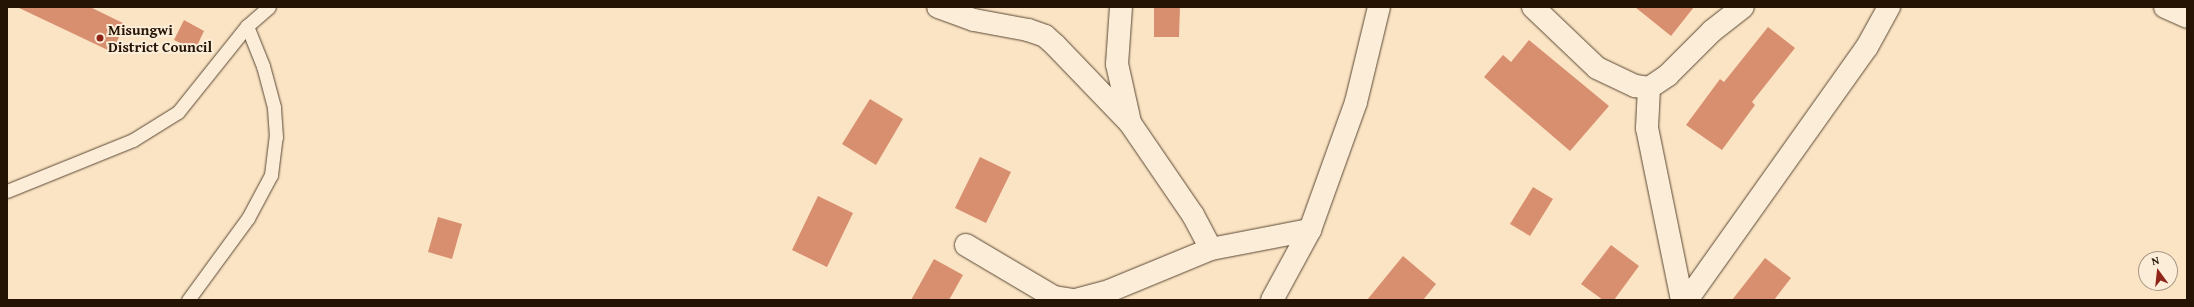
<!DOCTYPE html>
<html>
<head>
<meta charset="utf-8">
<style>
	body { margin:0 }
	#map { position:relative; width:2194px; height:307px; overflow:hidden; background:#fbe4c4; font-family:"Gentium Book Plus",serif }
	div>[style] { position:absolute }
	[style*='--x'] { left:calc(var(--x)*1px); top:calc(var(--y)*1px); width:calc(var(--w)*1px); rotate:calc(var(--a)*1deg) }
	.building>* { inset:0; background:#d88f70 }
	.roads { filter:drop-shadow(0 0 1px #5a4834) drop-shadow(0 0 1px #5a4834) }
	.service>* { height:13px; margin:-6.5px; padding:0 6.5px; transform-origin:6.5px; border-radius:6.5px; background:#fcedd9 }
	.minor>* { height:22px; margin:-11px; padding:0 11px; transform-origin:11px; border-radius:11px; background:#fcedd9 }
	.dots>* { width:11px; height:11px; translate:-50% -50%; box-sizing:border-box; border:2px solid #fcedd9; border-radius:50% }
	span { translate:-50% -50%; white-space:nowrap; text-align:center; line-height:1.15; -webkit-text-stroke:4px #fcedd9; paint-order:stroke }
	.poi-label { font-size:15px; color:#251404; font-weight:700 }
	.left { translate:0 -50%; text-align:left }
	.frame { position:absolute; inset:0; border:8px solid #251404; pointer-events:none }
	.north { position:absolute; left:2138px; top:251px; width:40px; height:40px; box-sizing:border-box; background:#fcedd9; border:1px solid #a69684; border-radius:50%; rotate:345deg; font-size:11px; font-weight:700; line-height:16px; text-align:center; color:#251404 }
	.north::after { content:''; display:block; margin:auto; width:14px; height:18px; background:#8f2418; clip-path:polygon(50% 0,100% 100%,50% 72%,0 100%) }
</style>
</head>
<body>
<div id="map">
	<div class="building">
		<div style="clip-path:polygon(17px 7px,90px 7px,125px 24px,112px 52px)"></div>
		<div style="clip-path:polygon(1154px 7px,1180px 7px,1179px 37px,1154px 37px)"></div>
		<div style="clip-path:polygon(1635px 7px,1694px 7px,1671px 36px)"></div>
		<div style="clip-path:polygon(184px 20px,204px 31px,195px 50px,174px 40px)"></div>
		<div style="clip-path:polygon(1768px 27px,1795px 48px,1752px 102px,1755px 105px,1722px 150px,1686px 125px,1720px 79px,1724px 82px)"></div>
		<div style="clip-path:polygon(1529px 40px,1609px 106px,1570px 151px,1484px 77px,1503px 55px,1511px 62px)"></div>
		<div style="clip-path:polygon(870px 99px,903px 119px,876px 165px,842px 144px)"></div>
		<div style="clip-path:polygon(980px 157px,1011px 172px,986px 223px,955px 208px)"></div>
		<div style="clip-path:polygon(1533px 187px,1553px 199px,1530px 236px,1510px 224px)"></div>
		<div style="clip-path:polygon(818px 196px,853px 213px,827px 267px,792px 250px)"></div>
		<div style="clip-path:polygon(438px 217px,462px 224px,452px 259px,428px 252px)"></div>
		<div style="clip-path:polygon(1611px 245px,1639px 266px,1614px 300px,1603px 300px,1581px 284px)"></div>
		<div style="clip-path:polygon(1403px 256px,1436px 284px,1423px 300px,1367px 300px)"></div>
		<div style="clip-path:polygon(1765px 258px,1791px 278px,1774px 300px,1732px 300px)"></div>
		<div style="clip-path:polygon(934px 259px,963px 275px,949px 300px,911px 300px)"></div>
	</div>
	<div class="roads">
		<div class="service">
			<div style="--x:7;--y:191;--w:136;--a:-22"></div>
			<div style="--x:133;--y:140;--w:53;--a:-31.9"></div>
			<div style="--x:178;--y:112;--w:110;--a:-51.3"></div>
			<div style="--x:247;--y:26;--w:29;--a:-41"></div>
			<div style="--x:188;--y:300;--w:102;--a:-53.8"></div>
			<div style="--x:248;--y:218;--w:49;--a:-61.9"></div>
			<div style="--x:271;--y:175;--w:38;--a:-83"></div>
			<div style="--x:276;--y:137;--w:30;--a:-94"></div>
			<div style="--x:274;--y:107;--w:42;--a:-105"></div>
			<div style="--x:263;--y:66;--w:43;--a:-111.8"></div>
		</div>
		<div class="minor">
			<div style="--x:938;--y:7;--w:38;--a:20"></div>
			<div style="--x:974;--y:20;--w:55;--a:10.5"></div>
			<div style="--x:1028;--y:30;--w:18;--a:19"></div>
			<div style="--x:1045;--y:36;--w:13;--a:42"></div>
			<div style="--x:1055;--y:45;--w:108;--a:46.1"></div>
			<div style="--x:1130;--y:123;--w:112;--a:55.6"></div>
			<div style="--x:1193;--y:215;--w:38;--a:62"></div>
			<div style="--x:1121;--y:7;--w:57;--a:94"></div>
			<div style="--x:1117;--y:64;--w:59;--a:77.4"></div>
			<div style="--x:1533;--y:7;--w:88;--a:43.6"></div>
			<div style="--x:1597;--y:68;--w:42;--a:25.3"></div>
			<div style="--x:1635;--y:86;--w:14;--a:8"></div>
			<div style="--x:1649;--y:88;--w:23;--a:-34"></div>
			<div style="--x:1668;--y:75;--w:62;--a:-45"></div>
			<div style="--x:1712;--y:31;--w:39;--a:-38"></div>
			<div style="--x:2165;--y:7;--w:24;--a:24"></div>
			<div style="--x:1649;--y:88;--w:40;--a:92.9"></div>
			<div style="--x:1647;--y:128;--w:176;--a:78.5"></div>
			<div style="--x:966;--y:245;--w:102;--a:30.6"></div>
			<div style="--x:1054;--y:297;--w:18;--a:9"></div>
			<div style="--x:1076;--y:300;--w:34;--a:-15"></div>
			<div style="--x:1109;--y:291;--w:110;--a:-22.4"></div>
			<div style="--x:1211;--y:249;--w:101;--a:-10.9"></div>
			<div style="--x:1272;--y:300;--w:80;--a:-61.5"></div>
			<div style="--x:1310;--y:230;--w:136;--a:-70.2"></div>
			<div style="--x:1356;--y:102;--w:98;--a:-76.4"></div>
			<div style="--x:1687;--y:300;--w:310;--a:-54.6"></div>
			<div style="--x:1867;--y:47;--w:46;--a:-61.2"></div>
		</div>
	</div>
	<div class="dots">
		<div style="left:100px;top:38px;background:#8f2418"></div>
	</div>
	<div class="poi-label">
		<span class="left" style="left:108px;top:38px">Misungwi<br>District Council</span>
	</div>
	<div class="frame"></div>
	<div class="north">N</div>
</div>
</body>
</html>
